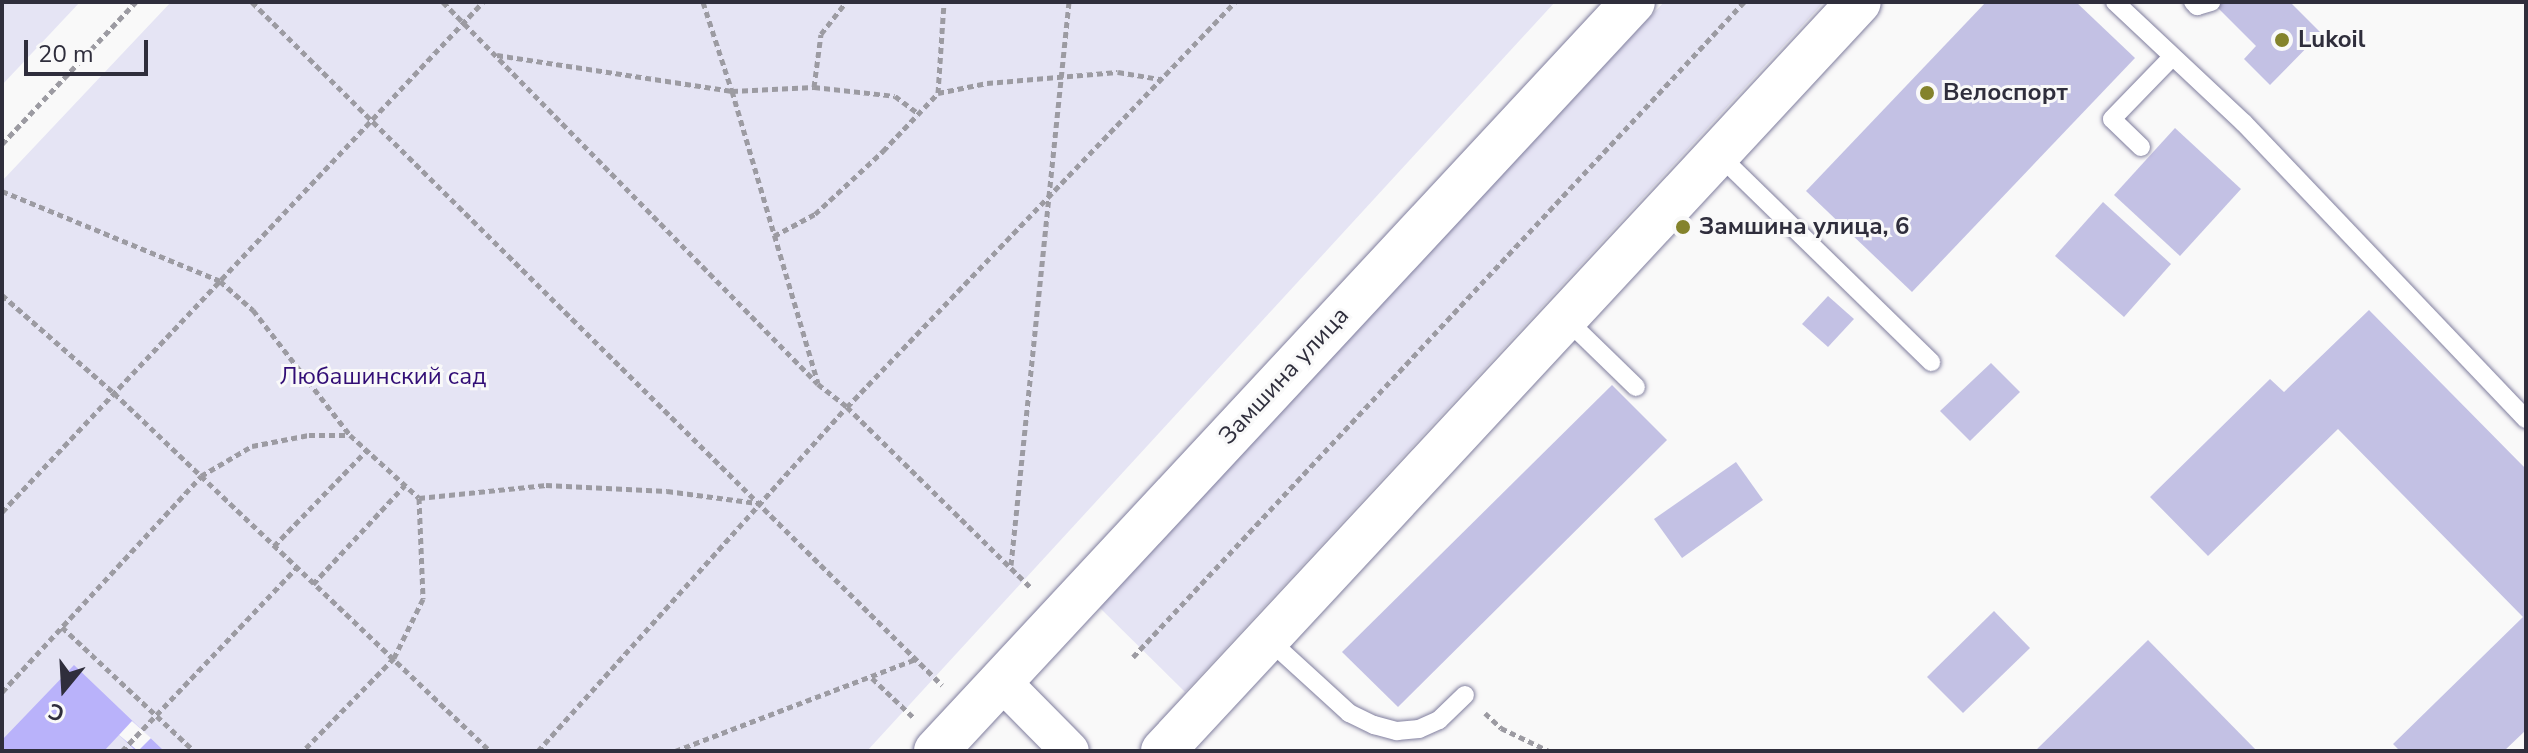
<!DOCTYPE html>
<html>
<head>
<meta charset="utf-8">
<style>
	body { margin:0 }
	#map { position:relative; width:2528px; height:753px; overflow:hidden; background:#f9f9f9; font-family:"Nunito Sans",sans-serif }
	div>[style] { position:absolute }
	[style*='--x'] { left:calc(var(--x)*1px); top:calc(var(--y)*1px); width:calc(var(--w)*1px); rotate:calc(var(--a)*1deg) }
	.green>* { inset:0; background:#e5e4f4 }
	.water>* { inset:0; background:#b9b2fa }
	.pier>* { inset:0; background:#f9f9f9 }
	.building>* { inset:0; background:#c3c1e4 }
	.path>* { height:5px; margin-top:-2.5px; transform-origin:0; background:repeating-linear-gradient(90deg,#9c9ba2 0 6px,transparent 0 10px) }
	.roads { filter:drop-shadow(0 0 2px #807e9e) drop-shadow(0 0 2px #807e9e) }
	.service>* { height:18px; margin:-9px; padding:0 9px; transform-origin:9px; border-radius:9px; background:#fff }
	.minor>* { height:38px; margin:-19px; padding:0 19px; transform-origin:19px; border-radius:19px; background:#fff }
	.tertiary>* { height:44px; margin:-22px; padding:0 22px; transform-origin:22px; border-radius:22px; background:#fff }
	.dots>* { width:22px; height:22px; translate:-50% -50%; box-sizing:border-box; border:4px solid #f9f9f9; border-radius:50% }
	span { translate:-50% -50%; white-space:nowrap; text-align:center; line-height:1.15; -webkit-text-stroke:6px #f9f9f9; paint-order:stroke }
	.poi-label { font-size:24px; color:#2f2e3c; font-weight:700 }
	.left { translate:0 -50%; text-align:left }
	.street-label { font-size:24px; color:#2f2e3c }
	.park-label { font-size:24px; color:#320e76 }
	.frame { position:absolute; inset:0; border:4px solid #2f2e3c; pointer-events:none }
	.north { position:absolute; left:24px; top:649px; width:80px; height:80px; -webkit-text-stroke:6px #f9f9f9; paint-order:stroke; rotate:198deg; font-size:22px; font-weight:700; line-height:32px; text-align:center; color:#2f2e3c }
	.north::after { content:''; display:block; margin:auto; width:28px; height:36px; background:#2f2e3c; clip-path:polygon(50% 0,100% 100%,50% 72%,0 100%) }
	.scale { position:absolute; left:24px; top:40px; width:124px; height:36px; box-sizing:border-box; border:4px solid #2f2e3c; border-top:0; padding-left:10px; font-size:24px; line-height:28px; white-space:nowrap; color:#2f2e3c; -webkit-text-stroke:6px #f9f9f9; paint-order:stroke }
</style>
</head>
<body>
<div id="map">
	<div class="green">
		<div style="clip-path:polygon(2px 2px,80px 2px,2px 85px)"></div>
		<div style="clip-path:polygon(171px 2px,1555px 2px,867px 751px,2px 751px,2px 181px)"></div>
		<div style="clip-path:polygon(1664px 2px,1824px 2px,1185px 692px,1098px 606px)"></div>
	</div>
	<div class="water">
		<div style="clip-path:polygon(74px 665px,164px 751px,136px 751px,119px 735px,104px 751px,2px 751px,2px 740px)"></div>
	</div>
	<div class="pier">
		<div style="clip-path:polygon(132px 721px,151px 738px,138px 751px,119px 735px)"></div>
	</div>
	<div class="building">
		<div style="clip-path:polygon(1986px 2px,2076px 2px,2135px 58px,1912px 292px,1806px 191px)"></div>
		<div style="clip-path:polygon(2212px 2px,2290px 2px,2321px 33px,2270px 85px,2244px 59px,2256px 46px)"></div>
		<div style="clip-path:polygon(2175px 128px,2241px 189px,2180px 256px,2114px 195px)"></div>
		<div style="clip-path:polygon(2103px 202px,2171px 264px,2124px 317px,2055px 256px)"></div>
		<div style="clip-path:polygon(1828px 296px,1854px 319px,1828px 347px,1802px 324px)"></div>
		<div style="clip-path:polygon(2369px 310px,2526px 469px,2526px 730px,2504px 751px,2400px 751px,2393px 744px,2523px 617px,2338px 429px,2208px 556px,2150px 497px,2270px 379px,2284px 392px)"></div>
		<div style="clip-path:polygon(1991px 363px,2020px 392px,1970px 441px,1940px 411px)"></div>
		<div style="clip-path:polygon(1612px 385px,1667px 440px,1398px 707px,1342px 652px)"></div>
		<div style="clip-path:polygon(1736px 462px,1763px 500px,1682px 558px,1654px 519px)"></div>
		<div style="clip-path:polygon(1994px 611px,2030px 648px,1963px 713px,1927px 677px)"></div>
		<div style="clip-path:polygon(2148px 640px,2257px 751px,2035px 751px)"></div>
	</div>
	<div class="path">
		<div style="--x:252;--y:2;--w:971;--a:44.71"></div>
		<div style="--x:443;--y:2;--w:535;--a:45.53"></div>
		<div style="--x:818;--y:384;--w:37;--a:38"></div>
		<div style="--x:847;--y:407;--w:258;--a:44.5"></div>
		<div style="--x:703;--y:2;--w:94;--a:72"></div>
		<div style="--x:732;--y:91;--w:304;--a:73.6"></div>
		<div style="--x:497;--y:55;--w:238;--a:8.7"></div>
		<div style="--x:732;--y:91;--w:82;--a:-2.8"></div>
		<div style="--x:814;--y:87;--w:81;--a:6.3"></div>
		<div style="--x:895;--y:96;--w:30;--a:37"></div>
		<div style="--x:814;--y:87;--w:53;--a:-82.5"></div>
		<div style="--x:821;--y:34;--w:41;--a:-52"></div>
		<div style="--x:938;--y:93;--w:91;--a:-86.2"></div>
		<div style="--x:2;--y:144;--w:195;--a:-46.7"></div>
		<div style="--x:2;--y:191;--w:236;--a:22.4"></div>
		<div style="--x:220;--y:281;--w:44;--a:41.3"></div>
		<div style="--x:253;--y:310;--w:158;--a:52.2"></div>
		<div style="--x:350;--y:435;--w:93;--a:42.4"></div>
		<div style="--x:419;--y:498;--w:101;--a:87.7"></div>
		<div style="--x:423;--y:599;--w:66;--a:116.2"></div>
		<div style="--x:394;--y:658;--w:130;--a:134.4"></div>
		<div style="--x:774;--y:236;--w:47;--a:-28.2"></div>
		<div style="--x:815;--y:214;--w:93;--a:-42.8"></div>
		<div style="--x:883;--y:151;--w:80;--a:-46.5"></div>
		<div style="--x:938;--y:93;--w:50;--a:-11.5"></div>
		<div style="--x:987;--y:83;--w:131;--a:-4.8"></div>
		<div style="--x:1118;--y:72;--w:43;--a:9.5"></div>
		<div style="--x:2;--y:295;--w:149;--a:41.2"></div>
		<div style="--x:114;--y:393;--w:519;--a:43.6"></div>
		<div style="--x:419;--y:498;--w:128;--a:-5.8"></div>
		<div style="--x:546;--y:485;--w:121;--a:2.8"></div>
		<div style="--x:667;--y:491;--w:91;--a:7.6"></div>
		<div style="--x:2;--y:512;--w:701;--a:-46.68"></div>
		<div style="--x:274;--y:546;--w:134;--a:-45.9"></div>
		<div style="--x:1011;--y:565;--w:566;--a:-84.12"></div>
		<div style="--x:313;--y:584;--w:135;--a:-47.1"></div>
		<div style="--x:62;--y:627;--w:181;--a:43.2"></div>
		<div style="--x:1133;--y:657;--w:896;--a:-46.99"></div>
		<div style="--x:872;--y:678;--w:57;--a:43.6"></div>
		<div style="--x:2;--y:692;--w:294;--a:-47.3"></div>
		<div style="--x:201;--y:476;--w:59;--a:-30.5"></div>
		<div style="--x:252;--y:446;--w:58;--a:-10.9"></div>
		<div style="--x:309;--y:435;--w:40;--a:0"></div>
		<div style="--x:1485;--y:713;--w:22;--a:43"></div>
		<div style="--x:1501;--y:728;--w:53;--a:25.6"></div>
		<div style="--x:122;--y:751;--w:253;--a:-46.4"></div>
		<div style="--x:538;--y:751;--w:462;--a:-48.1"></div>
		<div style="--x:847;--y:407;--w:561;--a:-46.23"></div>
		<div style="--x:675;--y:751;--w:258;--a:-20.9"></div>
	</div>
	<div class="roads">
		<div class="service">
			<div style="--x:2115;--y:2;--w:177;--a:43.2"></div>
			<div style="--x:2244;--y:123;--w:409;--a:46.4"></div>
			<div style="--x:2193;--y:2;--w:6;--a:45"></div>
			<div style="--x:2197;--y:6;--w:15;--a:-16"></div>
			<div style="--x:2141;--y:147;--w:40;--a:-136"></div>
			<div style="--x:2112;--y:119;--w:86;--a:-45.9"></div>
			<div style="--x:1718;--y:154;--w:298;--a:44.3"></div>
			<div style="--x:1565;--y:318;--w:99;--a:44.2"></div>
			<div style="--x:1268;--y:639;--w:110;--a:42.4"></div>
			<div style="--x:1349;--y:713;--w:28;--a:26"></div>
			<div style="--x:1374;--y:725;--w:24;--a:15"></div>
			<div style="--x:1397;--y:731;--w:22;--a:-5"></div>
			<div style="--x:1419;--y:729;--w:22;--a:-24"></div>
			<div style="--x:1439;--y:720;--w:36;--a:-44"></div>
		</div>
		<div class="minor">
			<div style="--x:1001;--y:681;--w:98;--a:45.4"></div>
		</div>
		<div class="tertiary">
			<div style="--x:936;--y:751;--w:1023;--a:-47.06"></div>
			<div style="--x:1163;--y:751;--w:1022;--a:-47.1"></div>
		</div>
	</div>
	<div class="dots">
		<div style="left:2282px;top:40px;background:#84832c"></div>
		<div style="left:1927px;top:93px;background:#84832c"></div>
		<div style="left:1683px;top:227px;background:#84832c"></div>
	</div>
	<div class="poi-label">
		<span class="left" style="left:2298px;top:40px">Lukoil</span>
		<span class="left" style="left:1943px;top:93px">Велоспорт</span>
		<span class="left" style="left:1699px;top:227px">Замшина улица, 6</span>
	</div>
	<div class="street-label">
		<span style="left:1284px;top:376px;rotate:-47deg">Замшина улица</span>
	</div>
	<div class="park-label">
		<span style="left:383px;top:377px">Любашинский сад</span>
	</div>
	<div class="frame"></div>
	<div class="north">С</div>
	<div class="scale">20 m</div>
</div>
</body>
</html>
